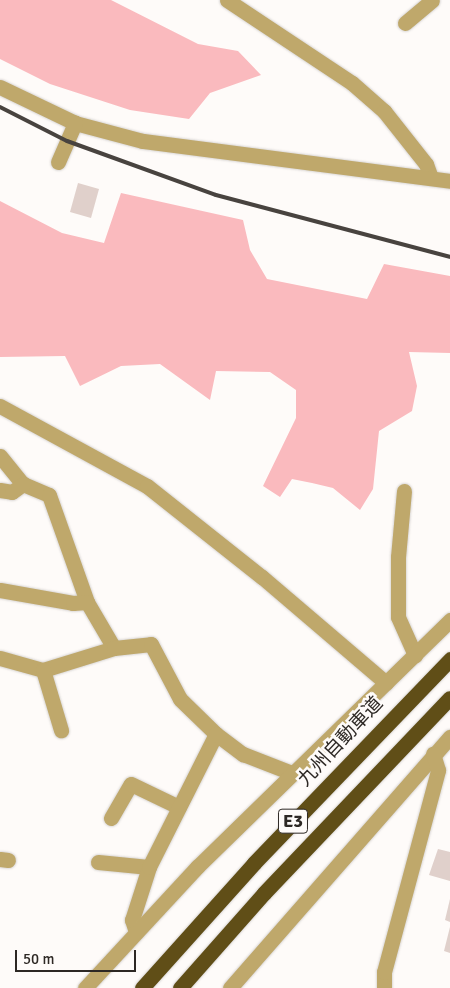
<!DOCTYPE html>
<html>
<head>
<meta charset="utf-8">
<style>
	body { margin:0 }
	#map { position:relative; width:450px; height:988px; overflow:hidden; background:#fefbf9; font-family:Signika,"Noto Sans JP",sans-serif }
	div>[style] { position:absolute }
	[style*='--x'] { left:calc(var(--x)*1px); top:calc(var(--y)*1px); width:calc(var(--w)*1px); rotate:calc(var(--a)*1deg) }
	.green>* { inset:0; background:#fababe }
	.building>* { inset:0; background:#e0d0cb }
	.roads { filter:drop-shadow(0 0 1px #d8d5d3) drop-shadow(0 0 1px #d8d5d3) }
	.minor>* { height:15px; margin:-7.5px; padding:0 7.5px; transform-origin:7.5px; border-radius:7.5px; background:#bfa86b }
	.highway>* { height:15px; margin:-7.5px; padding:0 7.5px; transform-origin:7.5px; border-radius:7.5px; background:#604e17 }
	.rail>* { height:4px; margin:-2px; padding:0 2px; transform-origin:2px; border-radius:2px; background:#48433f }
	span { translate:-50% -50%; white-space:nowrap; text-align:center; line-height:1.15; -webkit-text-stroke:5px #fefbf9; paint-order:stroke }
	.shield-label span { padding:1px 4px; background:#fefbf9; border:1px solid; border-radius:4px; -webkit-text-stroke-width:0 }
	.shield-label { font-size:18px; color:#2d2824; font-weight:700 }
	.street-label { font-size:19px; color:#2d2824 }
	.scale { position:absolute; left:15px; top:950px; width:121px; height:22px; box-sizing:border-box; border:2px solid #2d2824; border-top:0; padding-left:6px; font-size:15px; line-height:18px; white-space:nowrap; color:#2d2824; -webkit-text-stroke:4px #fefbf9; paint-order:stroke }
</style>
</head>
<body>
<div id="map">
	<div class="green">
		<div style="clip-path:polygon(0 0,111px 0,198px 44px,238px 51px,261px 75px,210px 93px,189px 119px,130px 110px,50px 84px,0 59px)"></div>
		<div style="clip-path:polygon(121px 193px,243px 220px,250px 250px,267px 279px,367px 299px,384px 264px,450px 276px,450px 353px,409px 352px,417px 386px,412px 411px,379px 431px,373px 489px,360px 510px,333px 488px,312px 483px,292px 479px,280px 497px,263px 486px,296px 418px,296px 390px,270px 372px,216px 371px,210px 400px,160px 364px,121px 366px,80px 386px,65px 356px,0 357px,0 201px,62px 233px,104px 243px)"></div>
	</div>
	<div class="building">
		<div style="clip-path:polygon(78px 183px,99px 189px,91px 218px,70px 212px)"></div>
		<div style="clip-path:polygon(438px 849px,450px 852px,450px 881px,429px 875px)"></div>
		<div style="clip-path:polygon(450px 899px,450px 922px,445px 920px)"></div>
		<div style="clip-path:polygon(450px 927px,450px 953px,444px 951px)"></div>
	</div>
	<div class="roads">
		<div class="minor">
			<div style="--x:227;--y:0;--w:150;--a:33.6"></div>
			<div style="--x:352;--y:83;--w:43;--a:41.2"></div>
			<div style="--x:384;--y:111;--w:68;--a:51.6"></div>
			<div style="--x:426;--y:164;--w:15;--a:70"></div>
			<div style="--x:405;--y:23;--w:35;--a:-40"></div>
			<div style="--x:0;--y:87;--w:83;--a:25.6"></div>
			<div style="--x:75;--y:123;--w:70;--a:14.8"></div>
			<div style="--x:143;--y:141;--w:310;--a:7.4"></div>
			<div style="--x:58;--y:162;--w:43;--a:-66.4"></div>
			<div style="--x:0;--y:406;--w:167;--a:28.6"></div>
			<div style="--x:147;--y:486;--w:147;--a:38.4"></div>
			<div style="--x:262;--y:577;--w:163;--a:40.5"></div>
			<div style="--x:0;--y:456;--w:36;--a:51"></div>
			<div style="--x:23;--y:484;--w:28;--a:23"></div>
			<div style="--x:49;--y:495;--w:114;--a:70.4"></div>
			<div style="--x:87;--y:602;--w:53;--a:59.6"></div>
			<div style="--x:0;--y:490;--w:12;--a:9"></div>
			<div style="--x:12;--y:492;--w:14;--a:-36"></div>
			<div style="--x:404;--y:491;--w:66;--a:95.2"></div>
			<div style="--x:398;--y:557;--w:60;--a:90"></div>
			<div style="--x:398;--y:617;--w:42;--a:65.9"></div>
			<div style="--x:0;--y:590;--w:74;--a:10.1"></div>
			<div style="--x:73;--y:603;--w:14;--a:-4"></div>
			<div style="--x:0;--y:658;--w:45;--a:15.6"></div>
			<div style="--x:43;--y:670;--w:74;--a:-17.2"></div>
			<div style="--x:114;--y:648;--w:37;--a:-6"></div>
			<div style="--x:151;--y:644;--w:62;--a:62.2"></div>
			<div style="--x:180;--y:699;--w:50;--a:44.2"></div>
			<div style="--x:43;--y:670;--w:63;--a:73.3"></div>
			<div style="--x:111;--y:818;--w:39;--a:-60"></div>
			<div style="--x:131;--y:784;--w:53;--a:25.6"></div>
			<div style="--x:0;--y:859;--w:8;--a:7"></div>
			<div style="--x:98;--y:862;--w:51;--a:5.6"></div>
			<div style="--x:136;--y:932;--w:13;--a:-108"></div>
			<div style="--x:132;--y:920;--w:56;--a:-72.2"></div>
			<div style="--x:149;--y:867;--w:149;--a:-63.3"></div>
			<div style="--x:216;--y:734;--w:34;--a:37"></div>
			<div style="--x:243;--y:754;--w:53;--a:21.2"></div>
			<div style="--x:85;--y:988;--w:165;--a:-47.2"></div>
			<div style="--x:197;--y:867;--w:354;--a:-44.3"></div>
			<div style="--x:230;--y:988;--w:334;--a:-48.8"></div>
			<div style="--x:384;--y:988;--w:16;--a:-90"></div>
			<div style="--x:384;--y:972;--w:209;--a:-75"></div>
			<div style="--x:438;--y:770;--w:17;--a:-107"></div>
		</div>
		<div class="highway">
			<div style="--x:142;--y:988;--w:168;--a:-48.1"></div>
			<div style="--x:254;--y:863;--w:283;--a:-46.1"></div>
			<div style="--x:180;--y:988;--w:127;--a:-48.5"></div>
			<div style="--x:264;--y:893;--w:269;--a:-46.4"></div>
		</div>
	</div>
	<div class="rail">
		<div style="--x:0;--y:107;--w:75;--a:26.9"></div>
		<div style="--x:67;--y:141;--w:158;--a:19.9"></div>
		<div style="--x:216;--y:195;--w:242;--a:14.8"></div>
	</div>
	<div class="shield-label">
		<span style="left:293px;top:821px">E3</span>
	</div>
	<div class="street-label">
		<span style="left:341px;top:742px;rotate:-47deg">九州自動車道</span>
	</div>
	<div class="scale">50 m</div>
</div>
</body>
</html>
